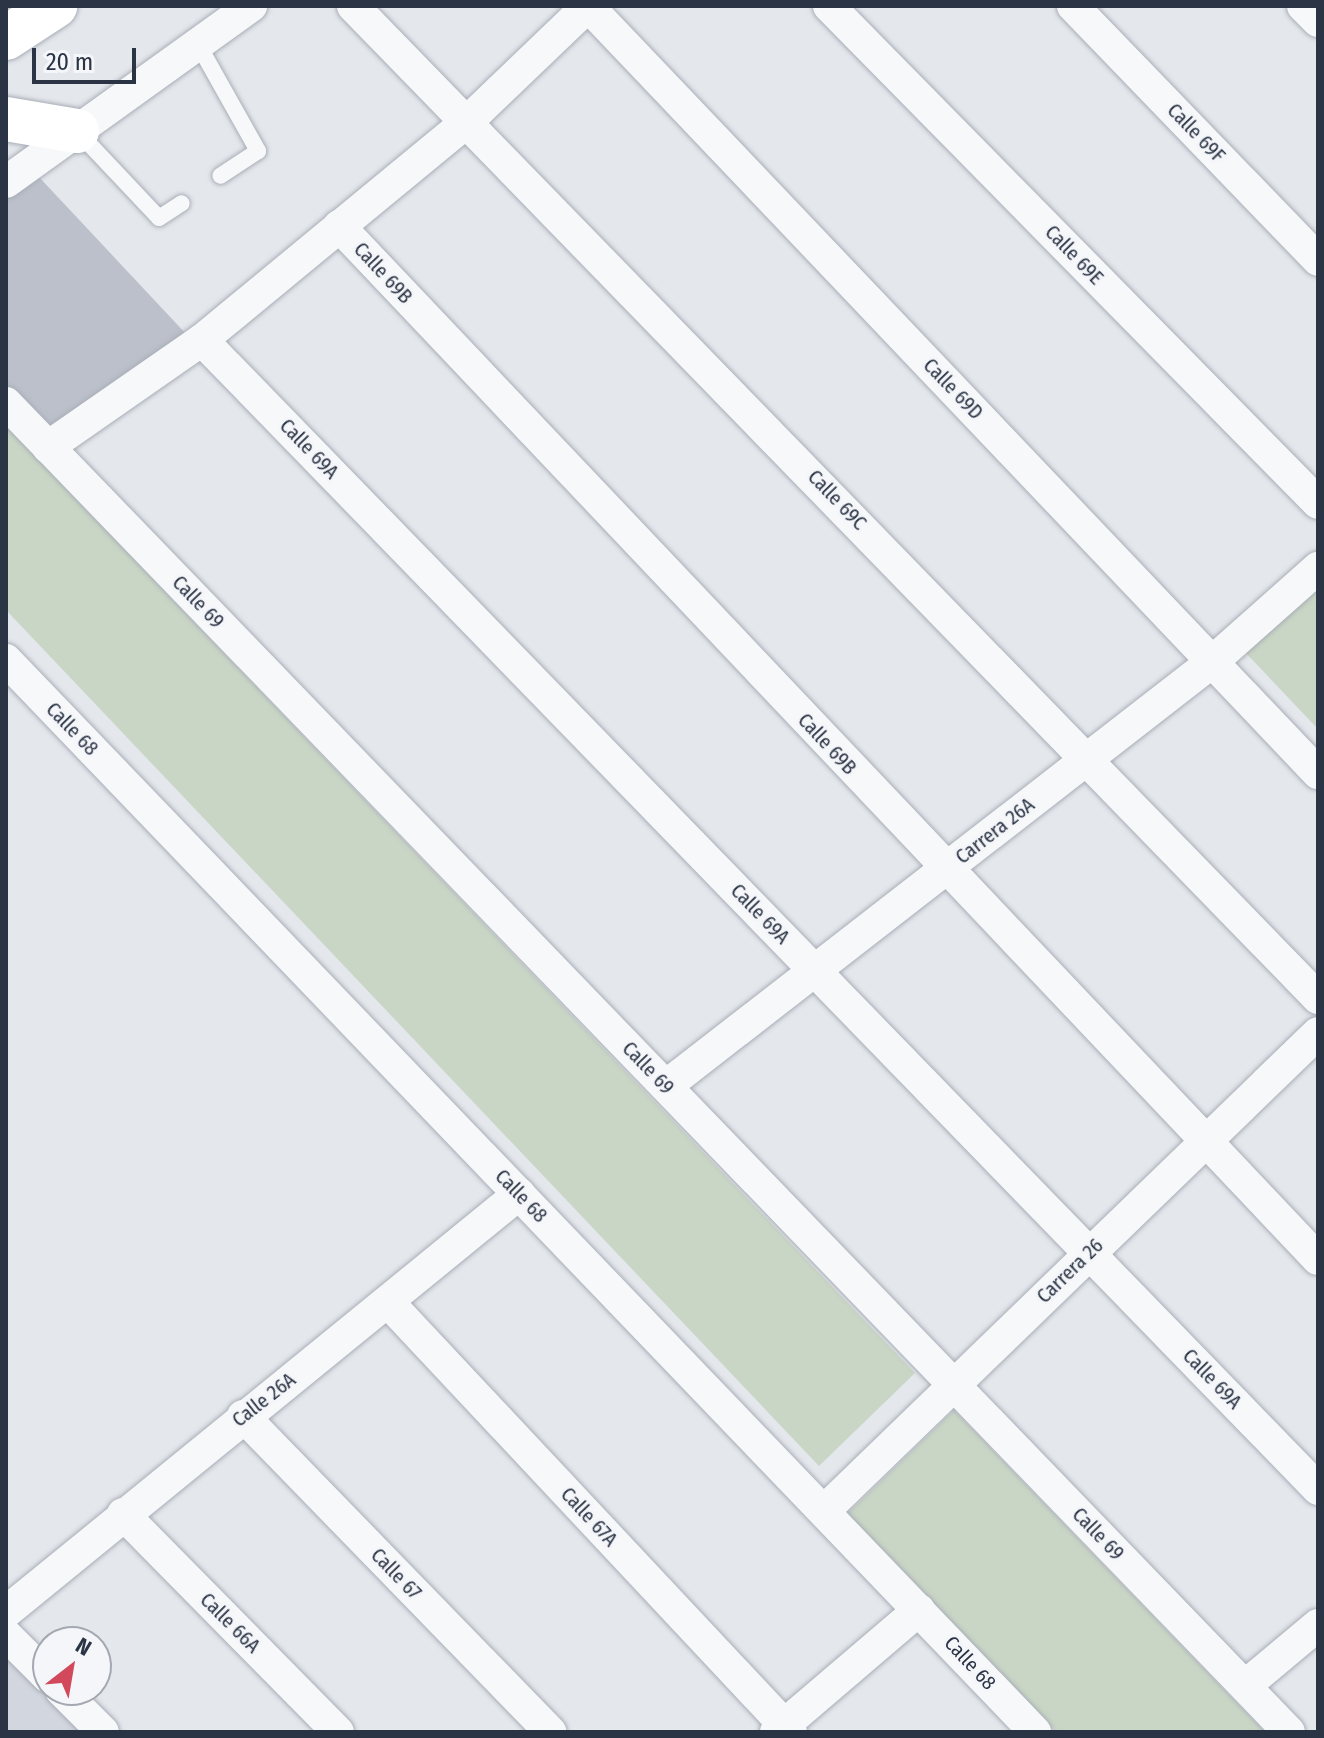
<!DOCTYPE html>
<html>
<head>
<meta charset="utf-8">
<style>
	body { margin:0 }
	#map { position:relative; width:1324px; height:1738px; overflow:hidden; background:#e4e7ec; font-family:"Fira Sans Condensed",sans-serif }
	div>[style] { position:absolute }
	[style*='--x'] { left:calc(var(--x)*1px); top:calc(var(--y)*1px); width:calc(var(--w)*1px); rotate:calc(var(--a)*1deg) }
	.built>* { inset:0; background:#d2d6de }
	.green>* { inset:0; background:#c9d6c5 }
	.building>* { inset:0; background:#bbc0ca }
	.roads { filter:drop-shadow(0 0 2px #a9aeb7) drop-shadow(0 0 2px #a9aeb7) }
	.service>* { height:16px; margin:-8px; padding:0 8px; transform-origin:8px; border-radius:8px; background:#f7f8fa }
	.minor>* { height:32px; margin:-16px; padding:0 16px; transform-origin:16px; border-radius:16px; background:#f7f8fa }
	.primary>* { height:44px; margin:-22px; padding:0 22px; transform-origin:22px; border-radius:22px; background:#fff }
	span { translate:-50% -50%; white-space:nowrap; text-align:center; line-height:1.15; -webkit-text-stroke:6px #f4f6f9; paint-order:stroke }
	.street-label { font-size:20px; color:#2b3445 }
	.frame { position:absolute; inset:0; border:8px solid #2b3445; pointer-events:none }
	.north { position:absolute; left:32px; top:1626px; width:80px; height:80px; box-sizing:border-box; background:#f4f6f9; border:2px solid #a4a8b1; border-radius:50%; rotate:31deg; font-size:22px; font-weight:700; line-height:32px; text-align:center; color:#2b3445 }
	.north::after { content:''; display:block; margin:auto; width:28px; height:36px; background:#d1495b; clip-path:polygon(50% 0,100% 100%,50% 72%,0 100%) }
	.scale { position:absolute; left:32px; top:48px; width:104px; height:36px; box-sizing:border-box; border:4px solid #2b3445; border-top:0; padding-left:10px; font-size:24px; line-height:28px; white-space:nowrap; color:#2b3445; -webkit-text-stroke:6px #f4f6f9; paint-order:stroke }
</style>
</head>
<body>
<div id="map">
	<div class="built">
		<div style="clip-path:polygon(6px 1655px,80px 1732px,6px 1732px)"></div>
	</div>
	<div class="green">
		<div style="clip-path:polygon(6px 426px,915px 1373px,819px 1466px,6px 610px)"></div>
		<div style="clip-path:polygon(1318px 586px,1318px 729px,1243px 650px)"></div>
		<div style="clip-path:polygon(954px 1410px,1265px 1732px,1056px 1732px,847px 1514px)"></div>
	</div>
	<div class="building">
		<div style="clip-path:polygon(39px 177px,188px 336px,51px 432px,6px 385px,6px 199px)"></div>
	</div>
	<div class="roads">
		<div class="service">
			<div style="--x:198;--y:44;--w:123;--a:60.7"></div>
			<div style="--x:258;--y:151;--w:45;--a:146.7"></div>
			<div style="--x:78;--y:132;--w:118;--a:46.7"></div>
			<div style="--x:159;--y:218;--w:27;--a:-33"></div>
		</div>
		<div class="minor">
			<div style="--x:353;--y:6;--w:1384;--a:45.79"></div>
			<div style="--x:588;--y:6;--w:1059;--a:46.42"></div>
			<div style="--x:829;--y:6;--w:697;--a:45.46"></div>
			<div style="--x:1073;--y:6;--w:353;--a:46"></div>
			<div style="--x:1303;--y:6;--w:21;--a:45"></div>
			<div style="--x:6;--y:182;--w:302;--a:-35.7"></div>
			<div style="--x:339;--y:226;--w:1423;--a:46.54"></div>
			<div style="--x:202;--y:340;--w:1602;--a:45.83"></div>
			<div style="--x:6;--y:403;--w:1847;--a:46.01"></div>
			<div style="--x:48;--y:447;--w:188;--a:-34.8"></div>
			<div style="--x:202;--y:340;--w:345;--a:-39.5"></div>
			<div style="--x:468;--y:121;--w:166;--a:-43.8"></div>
			<div style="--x:6;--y:660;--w:1486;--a:46.17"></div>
			<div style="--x:666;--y:1086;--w:691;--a:-37.83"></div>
			<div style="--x:1212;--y:662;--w:142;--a:-41.6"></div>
			<div style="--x:388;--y:1302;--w:589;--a:46.86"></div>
			<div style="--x:243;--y:1416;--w:441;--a:45.8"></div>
			<div style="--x:824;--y:1511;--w:687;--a:-44.06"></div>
			<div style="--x:123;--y:1514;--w:306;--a:45.4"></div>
			<div style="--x:6;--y:1612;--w:662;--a:-39.17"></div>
			<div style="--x:6;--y:1635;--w:59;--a:45"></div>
			<div style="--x:1245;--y:1686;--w:95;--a:-39.9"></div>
			<div style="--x:61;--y:1690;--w:59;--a:45"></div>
			<div style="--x:776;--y:1732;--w:188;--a:-40.5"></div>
		</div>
		<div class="primary">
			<div style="--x:6;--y:38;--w:59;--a:-33.1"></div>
			<div style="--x:6;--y:119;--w:72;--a:9.6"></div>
		</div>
	</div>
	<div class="street-label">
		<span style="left:1196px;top:133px;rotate:46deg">Calle 69F</span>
		<span style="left:1074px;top:255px;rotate:46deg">Calle 69E</span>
		<span style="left:383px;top:273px;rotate:47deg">Calle 69B</span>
		<span style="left:953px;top:389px;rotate:46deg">Calle 69D</span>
		<span style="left:309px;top:449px;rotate:46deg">Calle 69A</span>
		<span style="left:837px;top:500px;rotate:46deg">Calle 69C</span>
		<span style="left:198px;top:602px;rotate:46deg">Calle 69</span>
		<span style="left:72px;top:729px;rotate:46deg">Calle 68</span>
		<span style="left:827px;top:744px;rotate:47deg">Calle 69B</span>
		<span style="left:995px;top:831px;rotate:-38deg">Carrera 26A</span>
		<span style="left:760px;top:914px;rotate:46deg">Calle 69A</span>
		<span style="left:648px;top:1068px;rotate:46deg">Calle 69</span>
		<span style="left:521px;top:1196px;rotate:46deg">Calle 68</span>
		<span style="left:1070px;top:1271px;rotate:-44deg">Carrera 26</span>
		<span style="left:1212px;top:1379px;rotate:46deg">Calle 69A</span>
		<span style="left:264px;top:1400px;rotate:-38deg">Calle 26A</span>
		<span style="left:589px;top:1517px;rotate:47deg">Calle 67A</span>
		<span style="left:1098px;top:1534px;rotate:46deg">Calle 69</span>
		<span style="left:396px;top:1574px;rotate:46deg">Calle 67</span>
		<span style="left:230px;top:1623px;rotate:45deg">Calle 66A</span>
		<span style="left:970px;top:1663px;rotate:47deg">Calle 68</span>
	</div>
	<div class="frame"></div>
	<div class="north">N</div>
	<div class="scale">20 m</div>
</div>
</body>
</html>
